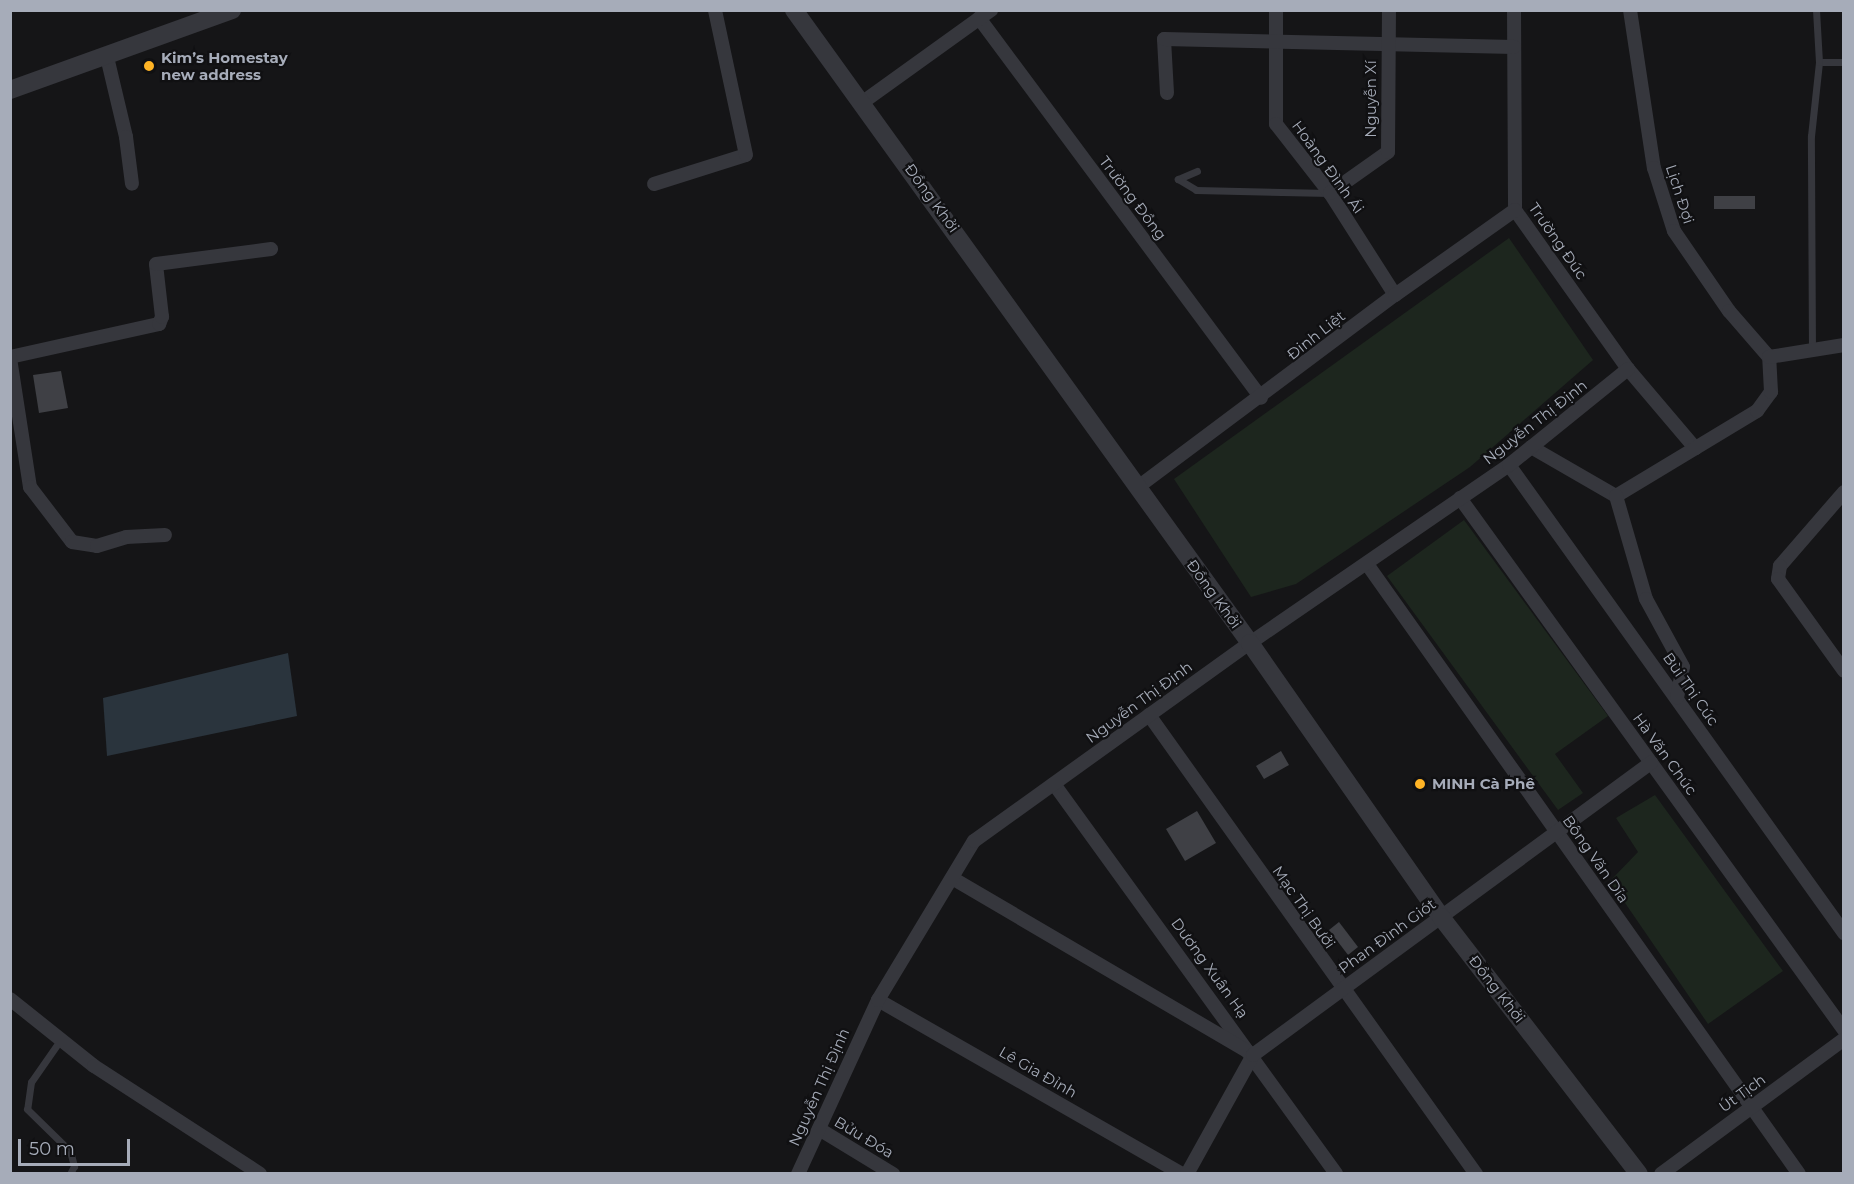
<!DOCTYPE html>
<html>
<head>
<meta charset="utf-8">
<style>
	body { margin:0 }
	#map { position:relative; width:1854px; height:1184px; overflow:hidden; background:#151517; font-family:Montserrat,sans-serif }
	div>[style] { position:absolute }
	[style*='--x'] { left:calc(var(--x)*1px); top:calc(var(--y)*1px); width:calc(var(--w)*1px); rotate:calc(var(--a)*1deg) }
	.green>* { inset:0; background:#1d261e }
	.water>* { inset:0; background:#2a343d }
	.building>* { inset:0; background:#3f4045 }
	.service>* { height:7px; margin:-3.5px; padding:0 3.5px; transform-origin:3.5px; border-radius:3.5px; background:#36373d }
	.minor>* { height:14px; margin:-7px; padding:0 7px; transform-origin:7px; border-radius:7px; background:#36373d }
	.tertiary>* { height:18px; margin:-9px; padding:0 9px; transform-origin:9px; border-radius:9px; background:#36373d }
	.dots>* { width:16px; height:16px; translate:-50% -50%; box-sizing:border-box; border:3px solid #101012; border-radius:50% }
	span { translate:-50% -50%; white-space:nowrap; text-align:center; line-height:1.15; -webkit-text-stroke:4.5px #101012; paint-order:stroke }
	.poi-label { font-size:15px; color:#a6acb9; font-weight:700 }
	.left { translate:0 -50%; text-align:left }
	.street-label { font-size:15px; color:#a6acb9 }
	.frame { position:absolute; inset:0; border:12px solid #a6acb9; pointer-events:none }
	.scale { position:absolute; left:18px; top:1139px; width:112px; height:27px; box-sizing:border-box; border:3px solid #a6acb9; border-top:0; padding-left:8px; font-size:18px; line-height:21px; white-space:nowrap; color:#a6acb9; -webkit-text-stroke:4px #101012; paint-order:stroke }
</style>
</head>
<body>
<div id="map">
	<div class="green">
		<div style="clip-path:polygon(1509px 238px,1593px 360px,1470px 467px,1296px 584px,1251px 597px,1174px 479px)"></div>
		<div style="clip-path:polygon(1464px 520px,1608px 716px,1555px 754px,1583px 793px,1558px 810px,1387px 576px)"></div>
		<div style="clip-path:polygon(1655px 795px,1783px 971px,1708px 1024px,1610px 881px,1638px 852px,1616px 818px)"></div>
	</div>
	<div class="water">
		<div style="clip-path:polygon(288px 653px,297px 716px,107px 756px,103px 698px)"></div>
	</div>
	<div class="building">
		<div style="clip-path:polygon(1714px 196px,1755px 196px,1755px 209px,1714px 209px)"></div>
		<div style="clip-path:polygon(61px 371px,68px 408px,39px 413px,33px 375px)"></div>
		<div style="clip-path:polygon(1281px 751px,1289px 765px,1264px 779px,1256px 766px)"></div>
		<div style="clip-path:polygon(1197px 811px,1216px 843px,1185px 861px,1166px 829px)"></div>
		<div style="clip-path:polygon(1339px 922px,1358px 947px,1348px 955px,1329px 930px)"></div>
	</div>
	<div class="service">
		<div style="--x:1819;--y:62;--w:25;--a:0"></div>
		<div style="--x:1197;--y:171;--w:21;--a:157"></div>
		<div style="--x:1178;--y:179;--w:21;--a:31"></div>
		<div style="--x:1196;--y:190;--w:134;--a:1.3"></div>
		<div style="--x:1812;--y:351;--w:215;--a:-90.3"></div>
		<div style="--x:1811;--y:136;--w:74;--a:-83.8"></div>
		<div style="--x:1819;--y:62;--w:52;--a:-93.3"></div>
		<div style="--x:61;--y:1039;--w:52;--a:124.9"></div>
		<div style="--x:31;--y:1082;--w:27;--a:98"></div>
		<div style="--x:27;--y:1109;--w:60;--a:44.3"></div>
		<div style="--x:70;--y:1151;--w:16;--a:75"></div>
		<div style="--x:74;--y:1166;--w:9;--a:117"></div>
	</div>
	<div class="minor">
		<div style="--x:1276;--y:10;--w:114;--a:90"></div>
		<div style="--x:1276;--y:124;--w:88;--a:52"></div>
		<div style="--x:1330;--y:193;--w:121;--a:57.5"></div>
		<div style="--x:1514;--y:10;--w:200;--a:89.7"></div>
		<div style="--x:1515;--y:210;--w:195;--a:54.6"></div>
		<div style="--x:1628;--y:369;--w:104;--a:49.7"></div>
		<div style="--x:1630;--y:10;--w:160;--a:81.4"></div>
		<div style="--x:1654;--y:168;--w:66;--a:72.4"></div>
		<div style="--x:1674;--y:231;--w:97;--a:55.5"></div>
		<div style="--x:1729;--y:311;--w:61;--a:49"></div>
		<div style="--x:979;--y:18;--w:473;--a:53.4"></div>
		<div style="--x:107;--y:57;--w:82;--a:76.6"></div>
		<div style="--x:126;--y:137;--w:47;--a:82.7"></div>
		<div style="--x:1167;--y:93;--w:54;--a:-93.2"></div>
		<div style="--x:1164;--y:39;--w:350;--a:1.3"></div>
		<div style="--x:863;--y:102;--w:158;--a:-35.7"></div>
		<div style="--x:654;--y:184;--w:96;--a:-17.5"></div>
		<div style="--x:746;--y:155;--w:148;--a:-102.1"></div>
		<div style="--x:1330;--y:193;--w:71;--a:-35.3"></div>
		<div style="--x:1388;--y:152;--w:142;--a:-89.6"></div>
		<div style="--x:10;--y:357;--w:153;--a:-12.5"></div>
		<div style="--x:159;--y:324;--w:8;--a:-67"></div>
		<div style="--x:162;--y:317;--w:53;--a:-96.5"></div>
		<div style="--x:156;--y:264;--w:116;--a:-7.4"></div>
		<div style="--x:10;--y:358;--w:131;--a:81.2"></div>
		<div style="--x:30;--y:487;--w:69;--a:52.6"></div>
		<div style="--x:72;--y:542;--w:25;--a:9"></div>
		<div style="--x:97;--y:546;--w:30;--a:-17"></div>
		<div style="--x:126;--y:537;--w:39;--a:-3"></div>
		<div style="--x:1531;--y:447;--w:98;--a:30"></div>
		<div style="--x:1616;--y:496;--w:165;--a:-31.1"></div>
		<div style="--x:1757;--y:411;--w:24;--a:-54"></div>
		<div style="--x:1771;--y:392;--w:35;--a:-93"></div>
		<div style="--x:1769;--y:357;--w:76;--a:-9.1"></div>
		<div style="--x:1509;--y:465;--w:576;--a:54.4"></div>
		<div style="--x:1138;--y:487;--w:321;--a:-36.8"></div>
		<div style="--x:1395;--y:295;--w:147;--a:-35.3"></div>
		<div style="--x:1844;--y:492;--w:98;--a:130.9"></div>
		<div style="--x:1780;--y:566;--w:13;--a:99"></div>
		<div style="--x:1778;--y:579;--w:113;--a:54.3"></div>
		<div style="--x:1616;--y:496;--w:107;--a:73.8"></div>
		<div style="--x:1646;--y:599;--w:77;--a:61.4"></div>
		<div style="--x:1683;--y:667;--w:31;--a:101"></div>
		<div style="--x:1460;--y:498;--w:656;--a:54.18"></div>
		<div style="--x:1367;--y:564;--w:747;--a:54.69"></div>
		<div style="--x:1149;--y:715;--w:564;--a:54.53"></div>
		<div style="--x:1054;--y:784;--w:481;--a:54.1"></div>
		<div style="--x:952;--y:878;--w:343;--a:30.4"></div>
		<div style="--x:10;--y:999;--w:107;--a:38.6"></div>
		<div style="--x:94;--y:1066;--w:198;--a:33"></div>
		<div style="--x:878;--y:1000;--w:350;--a:29.8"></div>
		<div style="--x:819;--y:1129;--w:87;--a:31.3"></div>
		<div style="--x:798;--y:1174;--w:192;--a:-65.3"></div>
		<div style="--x:878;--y:1000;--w:186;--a:-58.9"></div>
		<div style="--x:974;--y:841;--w:340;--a:-35.7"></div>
		<div style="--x:1250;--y:643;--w:314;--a:-34.5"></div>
		<div style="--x:1509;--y:465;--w:153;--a:-38.9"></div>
		<div style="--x:1187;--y:1174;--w:136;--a:-61"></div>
		<div style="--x:1253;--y:1055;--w:494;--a:-36.3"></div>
		<div style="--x:1661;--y:1174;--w:227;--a:-36.4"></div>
	</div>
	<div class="tertiary">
		<div style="--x:794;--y:10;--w:780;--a:54.23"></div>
		<div style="--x:1250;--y:643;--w:334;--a:55.1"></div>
		<div style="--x:1441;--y:917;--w:324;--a:52.4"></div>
		<div style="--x:10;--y:90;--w:236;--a:-19.8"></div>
	</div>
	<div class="dots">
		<div style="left:149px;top:66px;background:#ffb425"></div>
		<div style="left:1420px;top:784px;background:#ffb425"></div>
	</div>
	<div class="poi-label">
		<span class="left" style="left:161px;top:66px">Kim’s Homestay<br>new address</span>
		<span class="left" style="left:1432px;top:784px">MINH Cà Phê</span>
	</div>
	<div class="street-label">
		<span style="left:1371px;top:99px;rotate:-90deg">Nguyễn Xí</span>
		<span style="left:1328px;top:167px;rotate:54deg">Hoàng Đình Ái</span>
		<span style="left:1680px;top:194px;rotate:72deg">Lịch Đợi</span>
		<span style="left:932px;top:198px;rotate:54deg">Đồng Khởi</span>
		<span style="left:1133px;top:198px;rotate:53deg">Trường Đồng</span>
		<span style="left:1558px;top:241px;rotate:55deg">Trường Đúc</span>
		<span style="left:1316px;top:335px;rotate:-38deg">Đinh Liệt</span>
		<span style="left:1535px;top:422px;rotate:-38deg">Nguyễn Thị Định</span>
		<span style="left:1214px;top:594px;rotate:54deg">Đồng Khởi</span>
		<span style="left:1691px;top:689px;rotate:55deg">Bùi Thị Cúc</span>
		<span style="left:1139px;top:702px;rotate:-36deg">Nguyễn Thị Định</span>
		<span style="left:1665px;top:754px;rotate:54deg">Hà Văn Chúc</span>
		<span style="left:1596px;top:859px;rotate:55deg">Bông Văn Dĩa</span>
		<span style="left:1304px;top:907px;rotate:55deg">Mạc Thị Bưởi</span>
		<span style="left:1387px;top:936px;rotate:-36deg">Phan Đình Giót</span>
		<span style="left:1210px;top:968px;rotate:54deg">Dương Xuân Hạ</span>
		<span style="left:1497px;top:989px;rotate:52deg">Đồng Khởi</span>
		<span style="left:1038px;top:1072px;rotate:30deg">Lê Gia Đỉnh</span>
		<span style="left:819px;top:1087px;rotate:-66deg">Nguyễn Thị Định</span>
		<span style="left:1742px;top:1093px;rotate:-36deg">Út Tịch</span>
		<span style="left:864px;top:1137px;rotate:31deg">Bửu Đóa</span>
	</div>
	<div class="frame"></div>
	<div class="scale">50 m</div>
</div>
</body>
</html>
